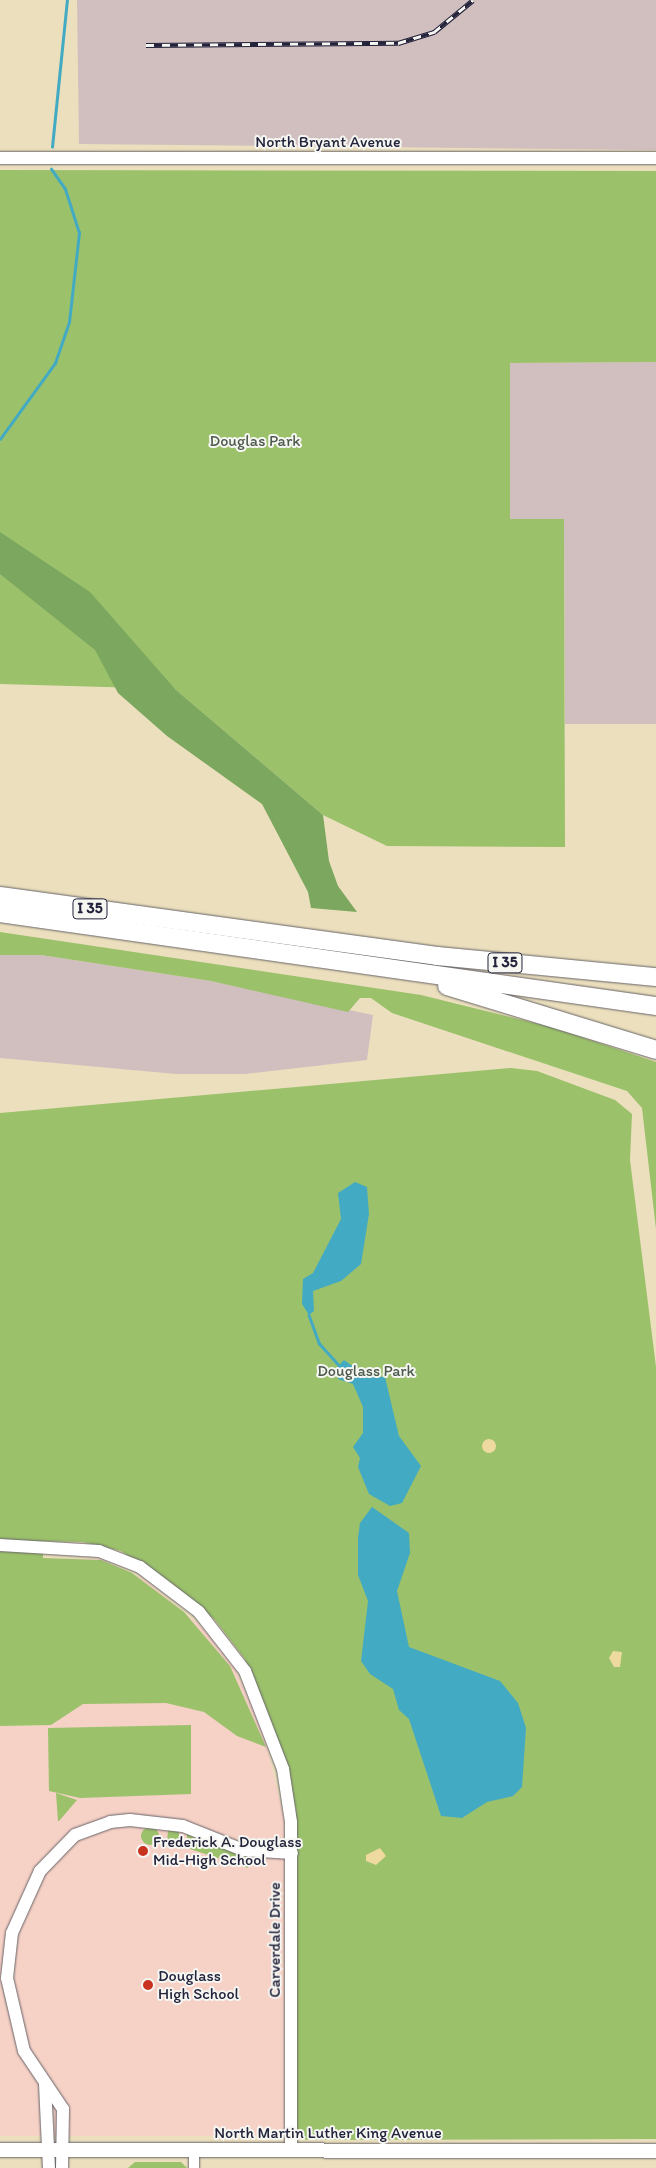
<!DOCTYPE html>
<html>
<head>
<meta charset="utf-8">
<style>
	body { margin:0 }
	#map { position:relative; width:656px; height:2168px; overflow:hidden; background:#ebdfbd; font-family:Itim,sans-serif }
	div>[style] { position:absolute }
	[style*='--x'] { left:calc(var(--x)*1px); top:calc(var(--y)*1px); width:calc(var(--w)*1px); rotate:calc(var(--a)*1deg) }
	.built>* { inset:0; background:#f6d1c6 }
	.industrial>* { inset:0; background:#d1bfbf }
	.green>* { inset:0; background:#9bc16b }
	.round { border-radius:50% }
	.forest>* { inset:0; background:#7ca75f }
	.sand>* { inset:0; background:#eeda9e }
	.water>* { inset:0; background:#43aac3 }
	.stream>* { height:2.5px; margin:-1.25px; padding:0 1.25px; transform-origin:1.25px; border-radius:1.25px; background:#43aac3 }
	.roads { filter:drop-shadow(0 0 1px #686468) drop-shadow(0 0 1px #686468) }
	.minor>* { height:10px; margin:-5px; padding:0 5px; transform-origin:5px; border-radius:5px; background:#fff }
	.tertiary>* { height:12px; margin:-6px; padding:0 6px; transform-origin:6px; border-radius:6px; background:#fff }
	.secondary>* { height:14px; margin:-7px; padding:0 7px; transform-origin:7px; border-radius:7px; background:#fff }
	.motorway>* { height:18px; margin:-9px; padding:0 9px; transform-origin:9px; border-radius:9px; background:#fff }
	.rail>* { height:4.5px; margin-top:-2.25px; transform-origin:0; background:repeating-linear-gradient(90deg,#f6f6f2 0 8px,#22223b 0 16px); box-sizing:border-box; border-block:1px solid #22223b }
	.dots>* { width:14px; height:14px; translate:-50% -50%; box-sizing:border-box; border:2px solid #f6f6f2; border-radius:50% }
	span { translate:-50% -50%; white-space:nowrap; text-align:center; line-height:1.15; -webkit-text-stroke:4px #f6f6f2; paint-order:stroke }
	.shield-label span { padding:1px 4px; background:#f6f6f2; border:1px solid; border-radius:4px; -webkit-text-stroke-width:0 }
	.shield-label { font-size:15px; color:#22223b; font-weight:700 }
	.street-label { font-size:16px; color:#22223b }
	.park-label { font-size:16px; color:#4c5a4c }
	.poi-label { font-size:16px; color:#22223b }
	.left { translate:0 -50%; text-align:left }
</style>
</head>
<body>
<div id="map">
	<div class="built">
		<div style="clip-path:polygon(42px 1558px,101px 1559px,145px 1580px,204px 1629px,234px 1666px,264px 1734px,284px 1818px,284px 2136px,0 2136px,0 1726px,41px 1726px)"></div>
	</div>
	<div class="industrial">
		<div style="clip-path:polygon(77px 0,656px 0,656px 150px,79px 144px)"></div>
		<div style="clip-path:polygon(656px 362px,656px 724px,565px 724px,564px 519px,510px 519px,509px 363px)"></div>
		<div style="clip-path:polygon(0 955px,41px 955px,211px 981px,373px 1015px,367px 1060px,245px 1074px,176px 1074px,0 1058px)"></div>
	</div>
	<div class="green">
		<div style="clip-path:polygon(0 170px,656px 171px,656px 362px,510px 363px,510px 519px,564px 519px,565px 847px,387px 846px,323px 815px,175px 689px,0 684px)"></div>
		<div style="clip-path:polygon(0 932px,421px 995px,551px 1027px,656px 1062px,656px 1229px,642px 1108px,627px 1091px,392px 1013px,371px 998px,360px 998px,348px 1012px,211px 981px,41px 955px,0 955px)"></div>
		<div style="clip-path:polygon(511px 1068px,537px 1071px,615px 1100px,632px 1114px,630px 1160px,656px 1367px,656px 2139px,306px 2140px,296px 2131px,296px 1810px,285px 1759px,245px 1659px,215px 1620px,174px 1586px,121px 1551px,83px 1542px,43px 1541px,43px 1558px,101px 1560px,132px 1573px,184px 1612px,230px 1666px,266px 1747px,237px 1736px,204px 1712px,166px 1703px,83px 1704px,51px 1725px,0 1726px,0 1113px)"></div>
		<div style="clip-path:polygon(191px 1725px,191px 1794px,80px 1798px,49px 1791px,48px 1728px)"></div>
		<div style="clip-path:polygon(56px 1793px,77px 1800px,59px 1821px,58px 1821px)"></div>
		<div class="round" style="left:141px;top:1827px;width:18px;height:18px"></div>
		<div style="clip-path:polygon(168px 1830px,179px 1830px,179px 1847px,167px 1844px)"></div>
		<div style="clip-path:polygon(187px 1833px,248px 1856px,248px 1868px,187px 1848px)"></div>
		<div style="clip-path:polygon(135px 2162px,181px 2162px,187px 2168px,128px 2168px)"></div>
	</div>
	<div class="forest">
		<div style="clip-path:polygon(0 532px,90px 592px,175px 689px,323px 815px,329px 861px,338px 886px,357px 912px,311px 908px,308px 892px,262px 804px,167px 736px,118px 693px,95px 650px,0 574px)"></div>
	</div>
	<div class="sand">
		<div class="round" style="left:482px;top:1439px;width:14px;height:14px"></div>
		<div style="clip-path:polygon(613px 1651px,622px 1652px,620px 1667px,614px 1667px,609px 1658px)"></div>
		<div style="clip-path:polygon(380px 1848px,386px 1856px,376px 1865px,366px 1861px,366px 1855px)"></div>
	</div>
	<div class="water">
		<div style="clip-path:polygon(355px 1182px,367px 1187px,369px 1214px,361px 1264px,341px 1281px,313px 1291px,314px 1311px,309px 1315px,302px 1304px,303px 1279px,313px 1273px,341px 1219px,338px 1193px)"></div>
		<div style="clip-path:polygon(344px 1360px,366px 1376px,385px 1377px,399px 1436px,421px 1466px,402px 1503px,390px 1506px,369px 1494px,358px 1467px,360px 1458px,353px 1447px,363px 1433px,363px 1407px,353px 1384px,338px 1379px,335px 1369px)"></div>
		<div style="clip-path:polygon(372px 1507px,409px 1533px,410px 1553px,397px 1591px,409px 1647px,500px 1681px,518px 1703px,526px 1728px,522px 1787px,513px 1796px,487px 1802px,462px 1818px,441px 1816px,409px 1719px,399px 1710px,393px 1689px,370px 1674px,361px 1661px,368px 1601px,358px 1575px,358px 1538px,360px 1523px)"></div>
	</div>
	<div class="stream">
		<div style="--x:52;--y:147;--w:148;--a:-84.2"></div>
		<div style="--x:0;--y:439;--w:94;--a:-54.1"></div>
		<div style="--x:55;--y:363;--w:43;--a:-71.1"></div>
		<div style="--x:69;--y:322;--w:90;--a:-83.6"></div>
		<div style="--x:79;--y:233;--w:46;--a:-107.7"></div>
		<div style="--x:65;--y:189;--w:24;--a:-125"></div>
		<div style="--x:309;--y:1315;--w:30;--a:70"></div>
		<div style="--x:319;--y:1343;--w:28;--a:48"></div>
	</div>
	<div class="roads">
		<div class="minor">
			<div style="--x:194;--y:2168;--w:17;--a:-90"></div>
		</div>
		<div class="tertiary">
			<div style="--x:0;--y:158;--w:656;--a:0"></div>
			<div style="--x:0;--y:1545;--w:99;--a:3.5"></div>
			<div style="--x:99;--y:1551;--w:44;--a:21.3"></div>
			<div style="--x:140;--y:1567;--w:74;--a:37.3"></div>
			<div style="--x:199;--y:1612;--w:75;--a:52.1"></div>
			<div style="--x:245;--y:1671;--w:105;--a:68.8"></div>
			<div style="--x:283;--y:1769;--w:54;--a:81.4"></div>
			<div style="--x:291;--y:1822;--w:329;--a:90"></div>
			<div style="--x:45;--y:2084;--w:84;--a:87.3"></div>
			<div style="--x:62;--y:2168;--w:59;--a:-89"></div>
			<div style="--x:63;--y:2109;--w:70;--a:-123.9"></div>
			<div style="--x:24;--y:2051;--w:75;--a:-103.1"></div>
			<div style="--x:7;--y:1978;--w:45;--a:-83.7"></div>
			<div style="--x:12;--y:1933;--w:68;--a:-65.7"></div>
			<div style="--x:40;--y:1871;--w:50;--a:-45.8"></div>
			<div style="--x:75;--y:1835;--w:37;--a:-20"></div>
			<div style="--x:110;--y:1822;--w:20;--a:-6"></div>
			<div style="--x:130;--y:1820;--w:53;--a:6.5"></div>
			<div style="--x:183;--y:1826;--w:65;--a:21.8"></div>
			<div style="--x:243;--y:1850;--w:49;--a:3.5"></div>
		</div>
		<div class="secondary">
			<div style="--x:0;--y:2150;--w:656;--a:0.09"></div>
		</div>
		<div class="motorway">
			<div style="--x:0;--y:896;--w:441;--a:7.8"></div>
			<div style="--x:437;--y:956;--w:220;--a:5.5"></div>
			<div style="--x:0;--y:913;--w:663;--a:8.07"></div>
			<div style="--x:447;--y:986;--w:219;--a:17"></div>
		</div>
	</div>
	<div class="rail">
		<div style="--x:146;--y:45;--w:252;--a:-0.5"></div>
		<div style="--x:398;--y:43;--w:38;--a:-17"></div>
		<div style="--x:434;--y:32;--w:50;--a:-39.4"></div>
	</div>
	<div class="dots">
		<div style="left:143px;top:1851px;background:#c8321e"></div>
		<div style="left:148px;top:1985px;background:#c8321e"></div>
	</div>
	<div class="shield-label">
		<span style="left:90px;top:909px">I 35</span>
		<span style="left:505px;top:963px">I 35</span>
	</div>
	<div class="street-label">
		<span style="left:328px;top:142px">North Bryant Avenue</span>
		<span style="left:275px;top:1940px;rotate:-90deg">Carverdale Drive</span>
		<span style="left:328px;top:2133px">North Martin Luther King Avenue</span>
	</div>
	<div class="park-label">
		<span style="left:255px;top:441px">Douglas Park</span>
		<span style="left:366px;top:1371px">Douglass Park</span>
	</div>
	<div class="poi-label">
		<span class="left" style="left:153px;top:1851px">Frederick A. Douglass<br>Mid-High School</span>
		<span class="left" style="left:158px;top:1985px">Douglass<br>High School</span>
	</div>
</div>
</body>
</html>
